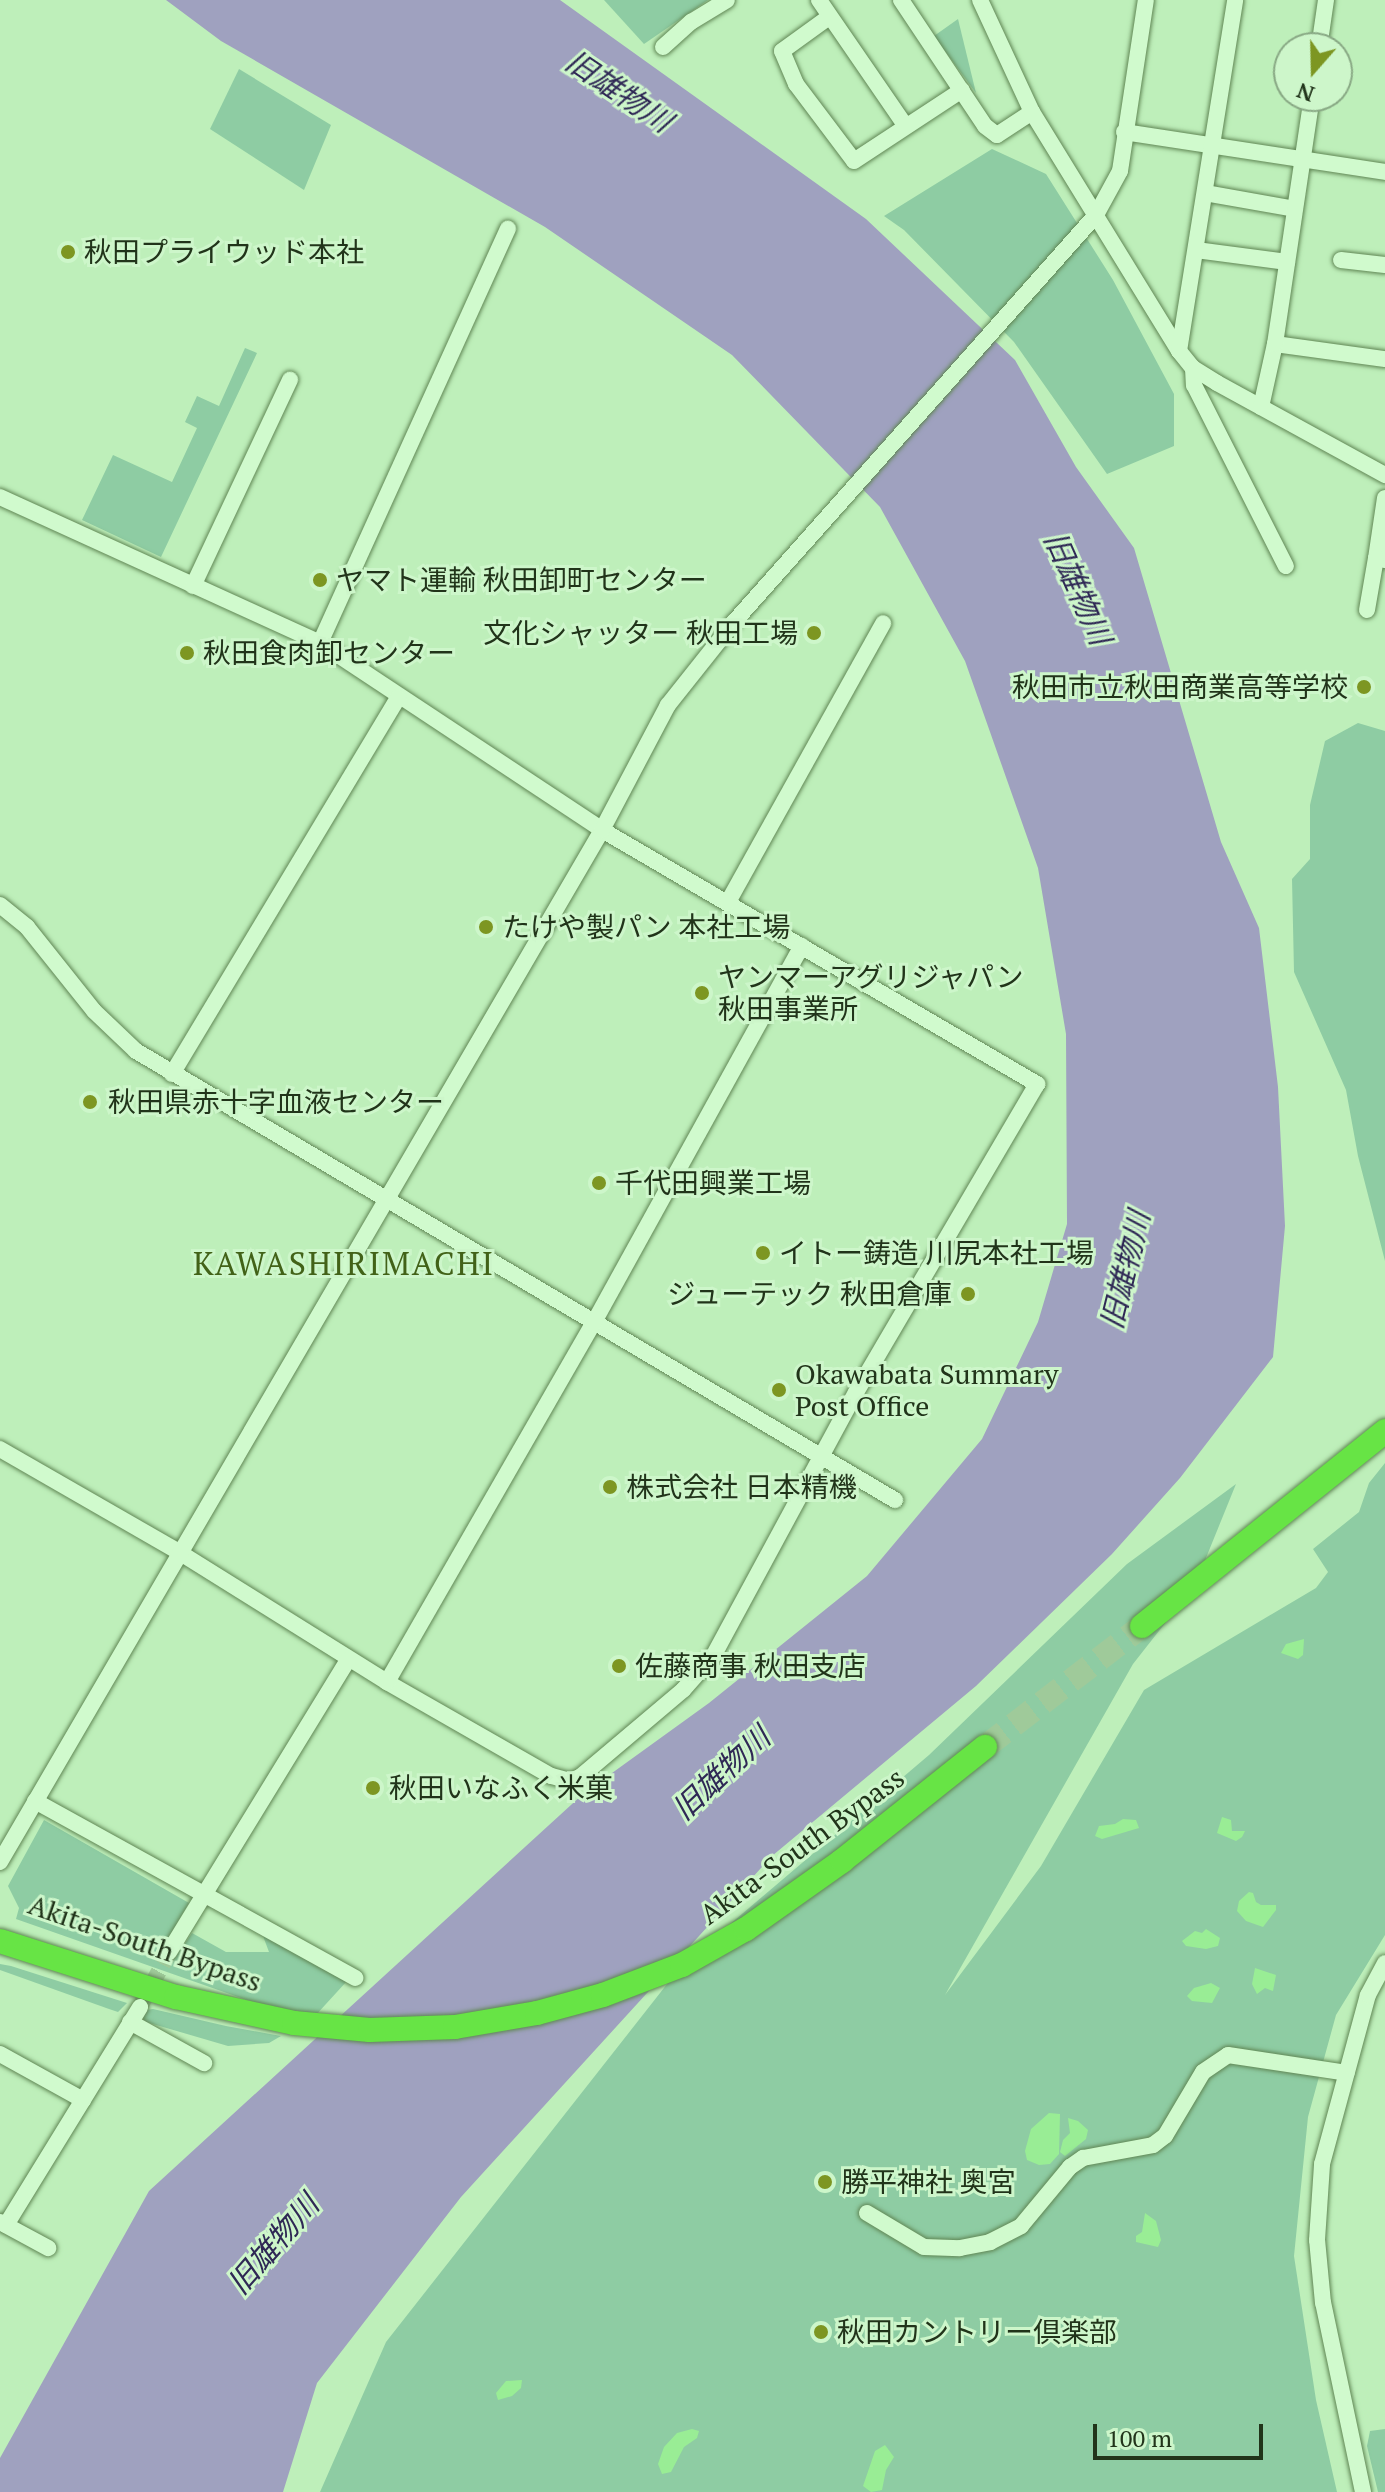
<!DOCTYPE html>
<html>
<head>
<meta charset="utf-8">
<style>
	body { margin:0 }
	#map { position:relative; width:1385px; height:2492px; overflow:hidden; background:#beefba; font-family:"PT Serif","Noto Sans JP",serif }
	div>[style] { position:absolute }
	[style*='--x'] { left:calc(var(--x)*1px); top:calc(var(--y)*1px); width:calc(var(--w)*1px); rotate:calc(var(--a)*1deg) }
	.green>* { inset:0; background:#8ecca3 }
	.sand>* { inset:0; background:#99ed95 }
	.water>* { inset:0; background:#9fa1bf }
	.minor-tunnel>* { height:16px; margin-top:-8px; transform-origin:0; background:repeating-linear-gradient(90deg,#9fca9a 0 16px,transparent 0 24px) }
	.highway-tunnel>* { height:24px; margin-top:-12px; transform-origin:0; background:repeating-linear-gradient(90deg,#9fca9a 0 24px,transparent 0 36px) }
	.roads { filter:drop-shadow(0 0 2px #608654) drop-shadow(0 0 2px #608654) }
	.minor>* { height:16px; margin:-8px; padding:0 8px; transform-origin:8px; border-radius:8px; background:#d0facd }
	.highway>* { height:24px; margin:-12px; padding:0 12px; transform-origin:12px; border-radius:12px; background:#67e445 }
	.dots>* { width:22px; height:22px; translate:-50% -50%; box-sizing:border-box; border:4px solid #cdf6ca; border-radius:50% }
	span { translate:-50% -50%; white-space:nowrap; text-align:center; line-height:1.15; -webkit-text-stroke:6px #cdf6ca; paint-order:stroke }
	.poi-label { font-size:28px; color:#21341a }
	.left { translate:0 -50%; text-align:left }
	.right { translate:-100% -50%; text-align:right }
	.street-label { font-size:28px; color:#21341a }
	.water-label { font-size:30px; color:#2f2855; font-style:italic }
	.quarter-label { font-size:32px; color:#426218; letter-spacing:2px }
	.north { position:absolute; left:1273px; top:32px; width:80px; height:80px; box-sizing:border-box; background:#cdf6ca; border:2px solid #88a884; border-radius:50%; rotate:200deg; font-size:22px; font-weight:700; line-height:32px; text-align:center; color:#21341a }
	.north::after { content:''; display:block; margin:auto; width:28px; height:36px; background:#7d9622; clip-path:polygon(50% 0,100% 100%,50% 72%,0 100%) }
	.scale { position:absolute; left:1093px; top:2424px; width:170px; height:36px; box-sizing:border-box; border:4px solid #21341a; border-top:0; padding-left:10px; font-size:24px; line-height:28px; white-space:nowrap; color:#21341a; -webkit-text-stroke:6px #cdf6ca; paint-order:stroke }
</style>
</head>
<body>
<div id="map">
	<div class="green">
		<div style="clip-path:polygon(604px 0,708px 0,644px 44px)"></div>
		<div style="clip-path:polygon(958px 19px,976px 93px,934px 36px)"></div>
		<div style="clip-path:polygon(239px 69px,331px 125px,304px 190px,210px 129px)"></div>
		<div style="clip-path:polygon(992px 149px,1046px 174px,1113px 280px,1174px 394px,1174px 446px,1107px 474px,1014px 342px,904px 230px,884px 216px)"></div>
		<div style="clip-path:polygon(245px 348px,257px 353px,161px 557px,82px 520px,113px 455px,172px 482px,197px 428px,185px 422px,197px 396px,219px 406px)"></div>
		<div style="clip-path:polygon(1358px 723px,1385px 731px,1385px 1261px,1358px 1156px,1346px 1090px,1294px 972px,1292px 879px,1310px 859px,1310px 805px,1325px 741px)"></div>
		<div style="clip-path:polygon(1385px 1463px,1385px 1935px,1336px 2015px,1308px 2117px,1294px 2256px,1316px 2400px,1337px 2492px,320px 2492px,386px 2342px,682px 1965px,929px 1755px,1127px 1564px,1236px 1484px,1195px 1585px,1133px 1664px,945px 1995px,1041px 1866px,1144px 1690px,1316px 1588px,1328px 1572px,1313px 1549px,1359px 1512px,1369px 1483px)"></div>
		<div style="clip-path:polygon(44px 1820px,189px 1903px,160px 1952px,175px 1958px,192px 1933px,226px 1952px,269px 1952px,263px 1936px,347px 1981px,315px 2016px,284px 2013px,16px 1919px,19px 1908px,8px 1886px)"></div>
		<div style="clip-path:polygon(0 1964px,11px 1966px,127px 2003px,118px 2012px,109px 2009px,0 1970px)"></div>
		<div style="clip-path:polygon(153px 2009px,226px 2026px,281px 2036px,269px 2043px,228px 2046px,146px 2022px,143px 2018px,147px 2010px)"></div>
		<div style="clip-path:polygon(1385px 2429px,1385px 2492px,1378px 2492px,1367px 2446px,1370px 2431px)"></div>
	</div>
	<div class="sand">
		<div style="clip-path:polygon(1304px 1639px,1303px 1655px,1298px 1659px,1281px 1653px,1286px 1644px)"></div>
		<div style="clip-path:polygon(1222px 1817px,1231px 1820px,1232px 1831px,1245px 1831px,1242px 1837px,1236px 1841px,1217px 1833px)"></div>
		<div style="clip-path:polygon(1123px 1819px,1136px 1820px,1139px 1828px,1102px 1839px,1095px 1836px,1099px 1826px,1115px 1824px)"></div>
		<div style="clip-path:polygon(1249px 1892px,1253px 1893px,1256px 1902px,1261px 1905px,1276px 1905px,1276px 1910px,1263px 1927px,1246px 1921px,1237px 1911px,1239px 1901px)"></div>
		<div style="clip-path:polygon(1206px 1929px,1220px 1938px,1218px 1946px,1206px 1949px,1186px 1946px,1182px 1941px,1195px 1931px,1202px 1933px)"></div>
		<div style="clip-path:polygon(1255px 1968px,1276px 1975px,1273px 1991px,1265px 1988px,1257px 1994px,1252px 1984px)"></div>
		<div style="clip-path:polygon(1211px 1983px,1220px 1988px,1212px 2003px,1192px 2001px,1187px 1996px,1194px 1988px)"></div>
		<div style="clip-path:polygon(1049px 2113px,1060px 2114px,1059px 2154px,1050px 2164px,1039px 2165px,1027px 2160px,1025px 2151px,1031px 2129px)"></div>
		<div style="clip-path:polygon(1068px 2118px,1078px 2121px,1088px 2130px,1086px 2139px,1065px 2156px,1060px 2152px,1063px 2140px,1070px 2133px)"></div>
		<div style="clip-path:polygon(1145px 2213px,1156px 2221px,1161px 2240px,1158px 2247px,1136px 2242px,1136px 2236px,1142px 2232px)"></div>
		<div style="clip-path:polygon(522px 2380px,521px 2388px,512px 2396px,498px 2400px,496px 2393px,506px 2381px)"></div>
		<div style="clip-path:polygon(692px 2429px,699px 2431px,697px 2438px,684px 2447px,671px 2472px,662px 2474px,658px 2464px,664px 2447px,677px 2433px)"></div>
		<div style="clip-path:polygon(885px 2445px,894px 2457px,886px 2470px,882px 2490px,871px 2492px,863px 2486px,875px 2451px)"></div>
	</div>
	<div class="water">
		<div style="clip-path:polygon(166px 0,560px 0,866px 219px,1015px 360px,1076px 467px,1134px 548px,1221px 842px,1259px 928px,1278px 1087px,1285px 1226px,1273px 1357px,1180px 1478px,1112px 1554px,976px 1686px,772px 1856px,461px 2197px,317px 2383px,283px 2492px,0 2492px,0 2458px,149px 2191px,583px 1794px,709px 1703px,867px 1576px,982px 1439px,1038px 1322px,1067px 1224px,1066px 1034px,1038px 868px,965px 661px,880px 507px,732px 355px,545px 227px,221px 41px)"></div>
	</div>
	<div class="minor-tunnel">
		<div style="--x:140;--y:2007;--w:62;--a:-62.2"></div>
	</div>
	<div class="highway-tunnel">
		<div style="--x:985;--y:1747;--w:198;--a:-37.6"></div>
	</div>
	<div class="roads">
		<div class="minor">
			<div style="--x:819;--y:0;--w:152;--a:55.5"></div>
			<div style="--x:901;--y:0;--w:151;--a:56.3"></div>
			<div style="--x:985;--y:126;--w:15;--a:37"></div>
			<div style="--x:997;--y:135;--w:42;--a:-33.3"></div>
			<div style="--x:980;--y:0;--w:123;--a:65.1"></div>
			<div style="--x:1032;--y:112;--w:281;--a:58.4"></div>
			<div style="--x:1179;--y:351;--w:22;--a:51"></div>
			<div style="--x:1193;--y:368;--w:28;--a:32"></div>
			<div style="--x:1217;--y:383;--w:192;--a:28.7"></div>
			<div style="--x:829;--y:17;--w:58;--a:144.1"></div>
			<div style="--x:782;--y:51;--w:36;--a:67"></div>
			<div style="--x:796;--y:84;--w:96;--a:53"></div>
			<div style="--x:854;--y:161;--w:129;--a:-33.3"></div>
			<div style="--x:663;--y:47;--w:38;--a:-42"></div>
			<div style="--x:691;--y:22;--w:42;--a:-31.4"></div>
			<div style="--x:1319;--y:48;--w:49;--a:-81.7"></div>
			<div style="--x:1124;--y:132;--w:264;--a:8.7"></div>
			<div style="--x:1205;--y:193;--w:91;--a:10.1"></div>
			<div style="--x:1196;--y:250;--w:92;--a:7.5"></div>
			<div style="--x:1341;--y:260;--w:44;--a:6.5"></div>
			<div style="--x:1275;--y:344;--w:111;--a:7.8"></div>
			<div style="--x:1179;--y:351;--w:355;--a:-80.9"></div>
			<div style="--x:1193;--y:368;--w:17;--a:87"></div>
			<div style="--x:1194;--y:385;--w:203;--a:63.1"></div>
			<div style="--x:1261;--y:407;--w:65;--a:-77.5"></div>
			<div style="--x:1275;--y:344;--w:251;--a:-81.5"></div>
			<div style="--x:0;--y:497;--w:352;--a:24.5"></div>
			<div style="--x:320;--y:643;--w:338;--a:33.5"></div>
			<div style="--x:602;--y:830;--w:504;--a:30.28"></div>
			<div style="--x:1037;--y:1084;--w:357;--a:120.4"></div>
			<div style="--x:856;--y:1392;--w:300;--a:118.4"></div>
			<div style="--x:713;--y:1656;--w:45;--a:131.4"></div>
			<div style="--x:683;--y:1690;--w:135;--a:139.8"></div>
			<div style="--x:580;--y:1777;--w:11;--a:158"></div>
			<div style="--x:570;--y:1781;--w:20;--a:-165"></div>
			<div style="--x:551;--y:1776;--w:189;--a:-150.2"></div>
			<div style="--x:387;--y:1682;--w:245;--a:-148"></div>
			<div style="--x:179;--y:1552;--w:207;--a:-150.1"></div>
			<div style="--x:1385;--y:498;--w:61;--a:98.5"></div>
			<div style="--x:1376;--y:558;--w:9;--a:13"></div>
			<div style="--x:193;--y:586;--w:228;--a:-64.8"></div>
			<div style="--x:1367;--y:610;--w:53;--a:-80.2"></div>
			<div style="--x:320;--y:643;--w:455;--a:-65.6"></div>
			<div style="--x:728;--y:902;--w:319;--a:-60.9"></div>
			<div style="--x:0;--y:905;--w:35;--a:39"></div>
			<div style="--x:27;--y:927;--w:107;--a:51.4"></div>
			<div style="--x:94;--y:1011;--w:58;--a:43.6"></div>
			<div style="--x:136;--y:1051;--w:882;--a:30.61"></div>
			<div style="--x:172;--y:1074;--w:439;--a:-59"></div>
			<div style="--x:387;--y:1682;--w:413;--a:-60.1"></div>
			<div style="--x:593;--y:1324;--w:432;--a:-61.1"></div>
			<div style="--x:35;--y:1801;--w:366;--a:28.9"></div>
			<div style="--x:0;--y:1862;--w:1195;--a:-59.74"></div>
			<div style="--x:602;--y:830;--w:141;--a:-62.2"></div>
			<div style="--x:668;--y:705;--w:106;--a:-51.5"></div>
			<div style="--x:734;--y:622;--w:545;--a:-48.35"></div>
			<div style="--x:1096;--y:215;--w:50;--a:-61.4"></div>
			<div style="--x:1120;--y:171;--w:173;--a:-81.4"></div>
			<div style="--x:169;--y:1952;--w:342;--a:-58.5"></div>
			<div style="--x:130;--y:2022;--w:85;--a:29"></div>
			<div style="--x:0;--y:2054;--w:95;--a:29"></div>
			<div style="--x:867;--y:2213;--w:66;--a:30.8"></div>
			<div style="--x:924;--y:2247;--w:36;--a:2"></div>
			<div style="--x:960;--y:2248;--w:31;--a:-11"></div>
			<div style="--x:990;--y:2242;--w:35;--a:-27"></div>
			<div style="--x:1021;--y:2226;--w:77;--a:-50.3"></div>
			<div style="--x:1070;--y:2167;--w:16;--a:-35"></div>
			<div style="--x:1083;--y:2158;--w:71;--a:-10.5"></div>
			<div style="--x:1153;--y:2145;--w:15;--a:-37"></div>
			<div style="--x:1165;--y:2136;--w:74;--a:-59.3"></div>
			<div style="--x:1203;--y:2072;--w:30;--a:-34"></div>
			<div style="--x:1228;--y:2055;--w:120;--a:8.6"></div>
			<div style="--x:0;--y:2222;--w:55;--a:28.4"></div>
			<div style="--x:6;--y:2225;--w:256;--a:-58.4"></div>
			<div style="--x:1363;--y:2492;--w:193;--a:-101.9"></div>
			<div style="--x:1323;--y:2303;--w:63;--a:-95.4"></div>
			<div style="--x:1317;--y:2240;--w:76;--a:-86.2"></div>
			<div style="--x:1322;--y:2164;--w:175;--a:-74.8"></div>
			<div style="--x:1368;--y:1995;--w:36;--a:-62"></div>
		</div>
		<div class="highway">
			<div style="--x:1142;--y:1626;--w:312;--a:-38.7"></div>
			<div style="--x:0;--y:1941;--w:185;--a:17.7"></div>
			<div style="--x:176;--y:1997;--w:121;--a:12.4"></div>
			<div style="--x:294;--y:2023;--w:76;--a:5.3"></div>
			<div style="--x:370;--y:2030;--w:85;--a:-2"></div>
			<div style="--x:455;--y:2027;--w:83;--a:-9.7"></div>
			<div style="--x:537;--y:2013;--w:68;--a:-15.3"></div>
			<div style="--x:603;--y:1995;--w:85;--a:-20.8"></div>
			<div style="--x:682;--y:1965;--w:73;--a:-29.4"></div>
			<div style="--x:746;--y:1929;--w:118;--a:-35.3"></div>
			<div style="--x:842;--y:1861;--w:183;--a:-38.6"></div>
		</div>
	</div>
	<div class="dots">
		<div style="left:68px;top:252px;background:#7d9622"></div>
		<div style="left:320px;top:580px;background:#7d9622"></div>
		<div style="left:814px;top:633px;background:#7d9622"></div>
		<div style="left:187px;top:653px;background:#7d9622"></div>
		<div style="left:1364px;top:687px;background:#7d9622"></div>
		<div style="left:486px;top:927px;background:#7d9622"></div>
		<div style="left:702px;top:993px;background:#7d9622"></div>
		<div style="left:90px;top:1102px;background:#7d9622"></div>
		<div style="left:599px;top:1183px;background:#7d9622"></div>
		<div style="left:763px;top:1253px;background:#7d9622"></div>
		<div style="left:968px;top:1294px;background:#7d9622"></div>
		<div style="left:779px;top:1390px;background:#7d9622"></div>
		<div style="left:610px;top:1487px;background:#7d9622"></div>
		<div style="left:619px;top:1666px;background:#7d9622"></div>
		<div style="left:373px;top:1788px;background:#7d9622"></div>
		<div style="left:825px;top:2182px;background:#7d9622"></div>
		<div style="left:821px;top:2332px;background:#7d9622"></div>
	</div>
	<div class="poi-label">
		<span class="left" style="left:84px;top:252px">秋田プライウッド本社</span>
		<span class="left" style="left:336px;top:580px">ヤマト運輸 秋田卸町センター</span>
		<span class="right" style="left:798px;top:633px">文化シャッター 秋田工場</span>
		<span class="left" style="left:203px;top:653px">秋田食肉卸センター</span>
		<span class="right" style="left:1348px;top:687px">秋田市立秋田商業高等学校</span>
		<span class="left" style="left:502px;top:927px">たけや製パン 本社工場</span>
		<span class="left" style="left:718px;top:993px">ヤンマーアグリジャパン<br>秋田事業所</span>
		<span class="left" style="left:108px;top:1102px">秋田県赤十字血液センター</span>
		<span class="left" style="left:615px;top:1183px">千代田興業工場</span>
		<span class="left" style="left:779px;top:1253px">イトー鋳造 川尻本社工場</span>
		<span class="right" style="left:952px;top:1294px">ジューテック 秋田倉庫</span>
		<span class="left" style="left:795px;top:1390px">Okawabata Summary<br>Post Office</span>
		<span class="left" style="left:626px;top:1487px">株式会社 日本精機</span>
		<span class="left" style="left:635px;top:1666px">佐藤商事 秋田支店</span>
		<span class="left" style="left:389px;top:1788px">秋田いなふく米菓</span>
		<span class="left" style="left:841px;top:2182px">勝平神社 奥宮</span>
		<span class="left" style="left:837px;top:2332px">秋田カントリー倶楽部</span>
	</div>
	<div class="street-label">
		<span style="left:802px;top:1846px;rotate:-36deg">Akita-South Bypass</span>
		<span style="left:145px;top:1943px;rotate:19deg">Akita-South Bypass</span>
	</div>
	<div class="water-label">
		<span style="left:619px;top:91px;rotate:34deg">旧雄物川</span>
		<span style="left:1078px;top:588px;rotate:66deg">旧雄物川</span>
		<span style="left:1125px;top:1270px;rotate:-76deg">旧雄物川</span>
		<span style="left:721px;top:1773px;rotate:-43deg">旧雄物川</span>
		<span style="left:273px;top:2244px;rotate:-49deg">旧雄物川</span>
	</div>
	<div class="quarter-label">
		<span style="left:344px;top:1263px">KAWASHIRIMACHI</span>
	</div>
	<div class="north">N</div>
	<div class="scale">100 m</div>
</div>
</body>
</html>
